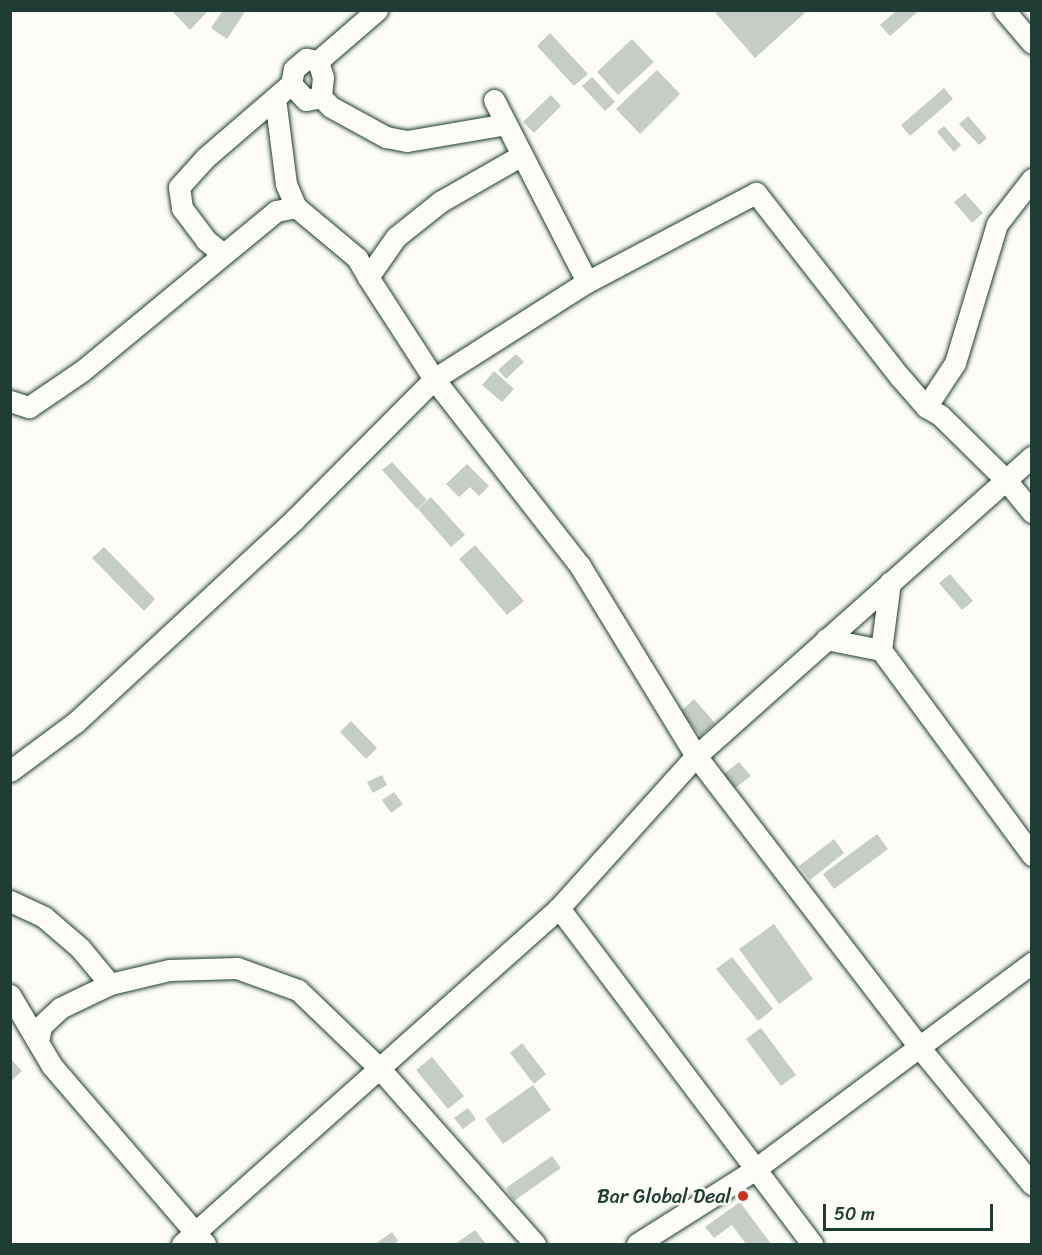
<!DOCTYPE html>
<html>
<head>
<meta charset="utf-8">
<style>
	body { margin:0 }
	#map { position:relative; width:1042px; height:1255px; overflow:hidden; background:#fdfcf7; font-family:Sriracha,sans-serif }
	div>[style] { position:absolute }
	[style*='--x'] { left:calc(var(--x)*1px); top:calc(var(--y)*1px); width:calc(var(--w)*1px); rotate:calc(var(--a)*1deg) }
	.building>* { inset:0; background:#c6cdc7 }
	.roads { filter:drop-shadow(0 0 2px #1f3d34) drop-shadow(0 0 2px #1f3d34) }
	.street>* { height:21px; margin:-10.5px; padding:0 10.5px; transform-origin:10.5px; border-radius:10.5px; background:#fdfcf7 }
	.dots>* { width:16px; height:16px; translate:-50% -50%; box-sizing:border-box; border:3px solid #fdfcf7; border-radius:50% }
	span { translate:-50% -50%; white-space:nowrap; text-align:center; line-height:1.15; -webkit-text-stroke:5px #fdfcf7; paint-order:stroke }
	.poi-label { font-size:20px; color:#1f3d34 }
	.right { translate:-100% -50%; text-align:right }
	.frame { position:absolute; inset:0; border:12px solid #1f3d34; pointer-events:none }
	.scale { position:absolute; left:823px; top:1204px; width:170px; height:27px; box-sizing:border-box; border:3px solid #1f3d34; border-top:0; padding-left:8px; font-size:18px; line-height:21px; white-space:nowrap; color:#1f3d34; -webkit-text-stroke:4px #fdfcf7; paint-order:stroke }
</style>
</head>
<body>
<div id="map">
	<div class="building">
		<div style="clip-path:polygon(171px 10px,209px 10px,190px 30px)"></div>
		<div style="clip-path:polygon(223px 10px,246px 10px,227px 39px,211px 28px)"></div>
		<div style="clip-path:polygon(713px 10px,808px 10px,755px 58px)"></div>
		<div style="clip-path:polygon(897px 10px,920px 10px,890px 36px,880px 25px)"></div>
		<div style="clip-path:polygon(550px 33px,588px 74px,574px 86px,537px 46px)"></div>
		<div style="clip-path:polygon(632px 39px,654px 62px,618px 95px,597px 72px)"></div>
		<div style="clip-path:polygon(657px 70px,680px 94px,640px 134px,616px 109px)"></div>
		<div style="clip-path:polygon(592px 77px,615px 102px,605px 111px,582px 86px)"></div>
		<div style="clip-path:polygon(944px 88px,953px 99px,910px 136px,901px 125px)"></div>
		<div style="clip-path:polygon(551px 95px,561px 106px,534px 133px,523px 122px)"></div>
		<div style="clip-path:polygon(968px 116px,987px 138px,979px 145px,959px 124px)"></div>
		<div style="clip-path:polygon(944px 126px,961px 145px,954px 152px,937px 132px)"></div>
		<div style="clip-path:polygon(965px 193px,983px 213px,972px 223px,954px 202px)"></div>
		<div style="clip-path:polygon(516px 354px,524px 362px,506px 379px,498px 370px)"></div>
		<div style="clip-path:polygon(494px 371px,514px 389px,502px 402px,482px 385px)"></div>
		<div style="clip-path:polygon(392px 462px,427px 500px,417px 509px,382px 470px)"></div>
		<div style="clip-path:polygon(467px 464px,489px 486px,479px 496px,470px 487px,459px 497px,446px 484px)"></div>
		<div style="clip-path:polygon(431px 497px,465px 535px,451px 547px,418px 509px)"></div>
		<div style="clip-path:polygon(475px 545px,524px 601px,507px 615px,459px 559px)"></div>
		<div style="clip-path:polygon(104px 547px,155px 599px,144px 611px,92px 558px)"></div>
		<div style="clip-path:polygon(950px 574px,973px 601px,962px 610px,939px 583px)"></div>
		<div style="clip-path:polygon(694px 699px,715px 723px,701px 736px,680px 712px)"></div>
		<div style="clip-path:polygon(351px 721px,377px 748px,366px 759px,340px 732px)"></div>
		<div style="clip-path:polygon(739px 762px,751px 776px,731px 791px,720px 777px)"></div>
		<div style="clip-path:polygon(382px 775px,387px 785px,373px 793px,367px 782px)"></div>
		<div style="clip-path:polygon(394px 792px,403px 804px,391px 813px,382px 800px)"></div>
		<div style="clip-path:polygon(877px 834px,888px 849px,834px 889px,823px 874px)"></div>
		<div style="clip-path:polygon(834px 839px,844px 853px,810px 880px,799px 866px)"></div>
		<div style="clip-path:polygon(774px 924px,813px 979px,779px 1004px,739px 949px)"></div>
		<div style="clip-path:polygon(732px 957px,773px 1009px,758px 1021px,716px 969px)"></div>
		<div style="clip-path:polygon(761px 1028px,796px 1075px,781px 1086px,746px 1039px)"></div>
		<div style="clip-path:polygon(522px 1043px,546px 1074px,534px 1084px,510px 1053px)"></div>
		<div style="clip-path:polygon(432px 1057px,464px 1096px,448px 1109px,416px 1070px)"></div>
		<div style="clip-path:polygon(10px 1058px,22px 1071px,10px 1082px)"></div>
		<div style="clip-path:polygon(533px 1085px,551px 1110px,503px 1144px,485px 1119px)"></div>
		<div style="clip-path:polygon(468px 1108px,476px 1119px,463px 1129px,454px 1118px)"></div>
		<div style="clip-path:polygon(552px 1156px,561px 1168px,514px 1201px,506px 1188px)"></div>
		<div style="clip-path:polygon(740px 1202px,771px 1244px,746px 1244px,732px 1225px,714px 1238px,705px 1227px)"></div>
		<div style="clip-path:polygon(475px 1230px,486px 1244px,455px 1244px)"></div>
		<div style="clip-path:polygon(392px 1232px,398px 1241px,394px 1244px,375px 1244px)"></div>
	</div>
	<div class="roads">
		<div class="street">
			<div style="--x:1004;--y:10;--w:43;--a:49.7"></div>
			<div style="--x:318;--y:61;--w:17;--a:73"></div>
			<div style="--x:323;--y:77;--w:20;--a:96"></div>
			<div style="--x:321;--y:97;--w:14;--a:45"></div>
			<div style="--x:331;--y:107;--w:63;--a:28.6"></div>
			<div style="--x:386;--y:137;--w:21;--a:11"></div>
			<div style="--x:407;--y:141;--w:100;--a:-9.7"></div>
			<div style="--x:291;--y:84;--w:22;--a:47"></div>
			<div style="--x:306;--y:100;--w:15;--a:-11"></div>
			<div style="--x:275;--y:98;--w:87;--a:82.7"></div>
			<div style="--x:286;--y:184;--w:25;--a:67"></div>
			<div style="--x:296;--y:207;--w:80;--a:39.9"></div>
			<div style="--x:357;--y:258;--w:22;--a:60"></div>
			<div style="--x:494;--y:100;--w:204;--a:62.9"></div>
			<div style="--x:522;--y:155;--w:95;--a:150.2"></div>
			<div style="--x:440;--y:202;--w:56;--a:141.5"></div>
			<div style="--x:396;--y:237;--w:49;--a:125"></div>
			<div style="--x:368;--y:277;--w:121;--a:57.1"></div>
			<div style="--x:434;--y:379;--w:237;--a:52"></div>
			<div style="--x:580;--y:566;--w:223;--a:58.6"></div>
			<div style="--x:696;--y:756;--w:367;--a:52.5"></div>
			<div style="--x:919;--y:1047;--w:178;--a:50.5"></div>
			<div style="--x:223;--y:254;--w:22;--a:-141"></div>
			<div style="--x:206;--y:240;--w:40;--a:-127"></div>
			<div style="--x:182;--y:208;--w:21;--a:-98"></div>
			<div style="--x:179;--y:187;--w:39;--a:-48"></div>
			<div style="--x:205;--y:158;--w:113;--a:-40.7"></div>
			<div style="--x:291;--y:84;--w:15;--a:-79"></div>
			<div style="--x:294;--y:69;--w:16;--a:-40"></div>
			<div style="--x:306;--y:59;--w:12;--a:9"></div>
			<div style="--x:318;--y:61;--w:78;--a:-40.8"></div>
			<div style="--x:10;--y:401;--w:20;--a:18"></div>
			<div style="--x:29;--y:407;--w:64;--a:-34.2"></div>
			<div style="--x:82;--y:371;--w:251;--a:-39.5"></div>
			<div style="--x:276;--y:211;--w:20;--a:-11"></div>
			<div style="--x:926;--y:407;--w:53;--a:-56.6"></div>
			<div style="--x:955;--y:363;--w:145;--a:-73.2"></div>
			<div style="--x:997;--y:224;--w:57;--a:-52.1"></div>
			<div style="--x:890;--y:582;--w:69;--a:97.5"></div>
			<div style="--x:881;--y:650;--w:255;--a:53.6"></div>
			<div style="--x:826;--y:639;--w:56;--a:11.3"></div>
			<div style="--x:10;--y:771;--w:82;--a:-36.6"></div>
			<div style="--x:76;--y:722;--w:297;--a:-42.8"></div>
			<div style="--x:294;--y:520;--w:199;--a:-45.2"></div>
			<div style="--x:434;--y:379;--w:181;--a:-32.4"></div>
			<div style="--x:587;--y:282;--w:191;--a:-27.8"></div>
			<div style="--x:756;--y:193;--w:234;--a:52"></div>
			<div style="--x:900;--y:377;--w:40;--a:49"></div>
			<div style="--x:926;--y:407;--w:16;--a:30"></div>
			<div style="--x:940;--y:415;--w:91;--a:44.6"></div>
			<div style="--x:1005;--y:479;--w:43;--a:50.7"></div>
			<div style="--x:10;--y:901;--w:38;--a:25"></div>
			<div style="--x:44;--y:917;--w:48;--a:40.7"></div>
			<div style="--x:80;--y:948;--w:47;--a:50.2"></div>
			<div style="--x:559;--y:908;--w:421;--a:53"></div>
			<div style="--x:10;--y:995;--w:82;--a:59.4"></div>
			<div style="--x:52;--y:1066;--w:235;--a:49.3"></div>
			<div style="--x:38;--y:1042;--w:16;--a:-79"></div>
			<div style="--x:41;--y:1026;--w:26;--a:-43"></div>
			<div style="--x:60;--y:1008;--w:55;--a:-25.6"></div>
			<div style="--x:110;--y:984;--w:61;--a:-13.3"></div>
			<div style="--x:169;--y:970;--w:68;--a:-1.7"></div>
			<div style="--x:237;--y:968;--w:65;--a:19.8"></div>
			<div style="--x:298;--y:990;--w:114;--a:43.9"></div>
			<div style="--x:380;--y:1069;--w:234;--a:48.5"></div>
			<div style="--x:182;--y:1244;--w:505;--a:-41.71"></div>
			<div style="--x:559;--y:908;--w:205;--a:-48"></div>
			<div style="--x:696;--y:756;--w:450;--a:-41.7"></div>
			<div style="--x:637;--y:1244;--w:138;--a:-32.3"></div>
			<div style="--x:754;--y:1170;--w:347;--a:-36.7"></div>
		</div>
	</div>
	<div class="dots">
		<div style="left:743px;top:1196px;background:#c8321e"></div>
	</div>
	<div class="poi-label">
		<span class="right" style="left:731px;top:1196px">Bar Global Deal</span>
	</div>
	<div class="frame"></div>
	<div class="scale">50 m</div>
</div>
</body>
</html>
